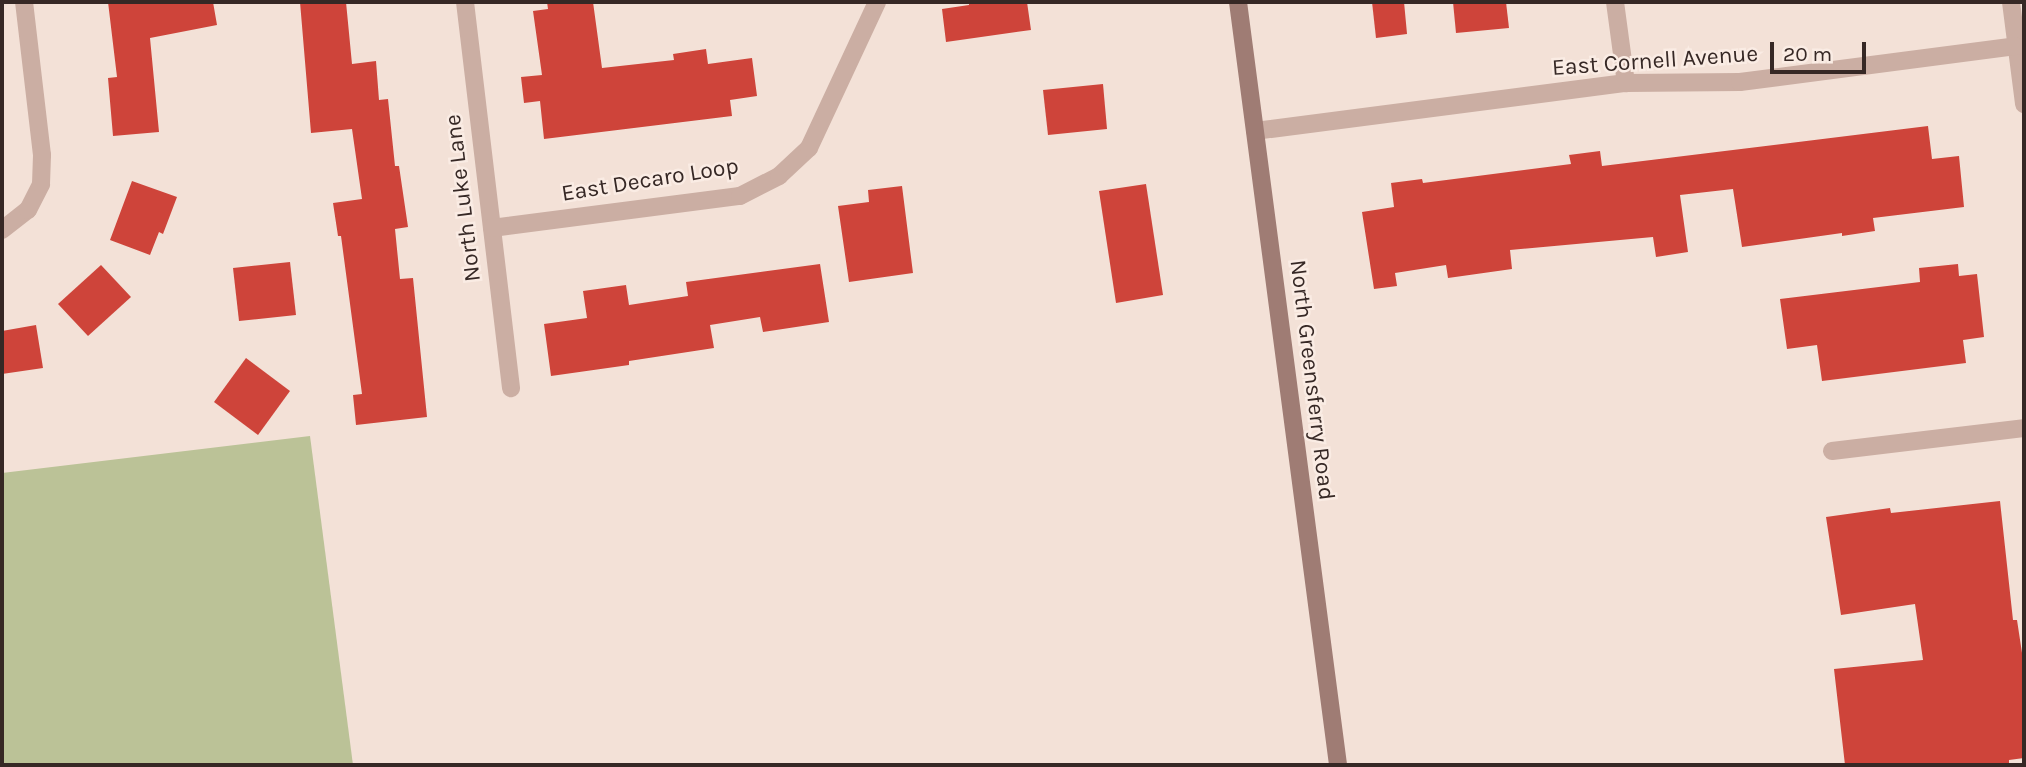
<!DOCTYPE html>
<html>
<head>
<meta charset="utf-8">
<style>
	body { margin:0 }
	#map { position:relative; width:2026px; height:767px; overflow:hidden; background:#f3e1d7; font-family:Karla,sans-serif }
	div>[style] { position:absolute }
	[style*='--x'] { left:calc(var(--x)*1px); top:calc(var(--y)*1px); width:calc(var(--w)*1px); rotate:calc(var(--a)*1deg) }
	.green>* { inset:0; background:#bbc297 }
	.building>* { inset:0; background:#ce443a }
	.minor>* { height:18px; margin:-9px; padding:0 9px; transform-origin:9px; border-radius:9px; background:#cbaea3 }
	.secondary>* { height:18px; margin:-9px; padding:0 9px; transform-origin:9px; border-radius:9px; background:#9f7c74 }
	span { translate:-50% -50%; white-space:nowrap; text-align:center; line-height:1.15; -webkit-text-stroke:5px #faece4; paint-order:stroke }
	.street-label { font-size:23px; color:#362825 }
	.frame { position:absolute; inset:0; border:4px solid #362825; pointer-events:none }
	.scale { position:absolute; left:1770px; top:42px; width:96px; height:32px; box-sizing:border-box; border:4px solid #362825; border-top:0; padding-left:9px; font-size:21px; line-height:24px; white-space:nowrap; color:#362825; -webkit-text-stroke:5px #faece4; paint-order:stroke }
</style>
</head>
<body>
<div id="map">
	<div class="green">
		<div style="clip-path:polygon(310px 436px,353px 765px,2px 765px,2px 473px)"></div>
	</div>
	<div class="building">
		<div style="clip-path:polygon(108px 2px,213px 2px,217px 25px,150px 38px,159px 132px,113px 136px,108px 78px,117px 77px)"></div>
		<div style="clip-path:polygon(300px 2px,346px 2px,352px 64px,376px 61px,379px 100px,388px 99px,395px 166px,399px 166px,408px 227px,395px 229px,400px 279px,413px 278px,427px 417px,356px 425px,353px 395px,362px 394px,341px 236px,338px 236px,333px 203px,362px 199px,352px 129px,311px 133px)"></div>
		<div style="clip-path:polygon(547px 2px,593px 2px,602px 68px,674px 60px,673px 54px,706px 49px,708px 64px,752px 58px,757px 96px,730px 100px,732px 116px,544px 139px,540px 101px,524px 103px,521px 77px,542px 75px,533px 11px,548px 9px)"></div>
		<div style="clip-path:polygon(969px 2px,1027px 2px,1031px 30px,946px 42px,942px 9px,969px 5px)"></div>
		<div style="clip-path:polygon(1372px 2px,1404px 2px,1407px 34px,1376px 38px)"></div>
		<div style="clip-path:polygon(1453px 2px,1506px 2px,1509px 28px,1456px 33px)"></div>
		<div style="clip-path:polygon(1103px 84px,1107px 129px,1048px 135px,1043px 90px)"></div>
		<div style="clip-path:polygon(1928px 126px,1932px 159px,1959px 156px,1964px 207px,1873px 218px,1875px 231px,1842px 236px,1842px 233px,1742px 247px,1733px 189px,1680px 195px,1688px 252px,1656px 257px,1653px 237px,1510px 250px,1512px 269px,1448px 278px,1446px 265px,1395px 273px,1397px 286px,1374px 289px,1362px 212px,1394px 207px,1391px 183px,1422px 179px,1423px 183px,1571px 164px,1569px 155px,1600px 151px,1602px 166px)"></div>
		<div style="clip-path:polygon(132px 181px,177px 197px,163px 234px,159px 232px,150px 255px,110px 240px)"></div>
		<div style="clip-path:polygon(1146px 184px,1163px 295px,1116px 303px,1099px 191px)"></div>
		<div style="clip-path:polygon(902px 186px,913px 273px,849px 282px,838px 206px,869px 202px,868px 190px)"></div>
		<div style="clip-path:polygon(290px 262px,296px 315px,239px 321px,233px 268px)"></div>
		<div style="clip-path:polygon(820px 264px,829px 322px,763px 332px,760px 317px,710px 325px,714px 348px,629px 361px,629px 365px,551px 376px,544px 324px,587px 318px,583px 291px,626px 285px,629px 305px,688px 296px,686px 282px)"></div>
		<div style="clip-path:polygon(1958px 264px,1959px 276px,1977px 274px,1984px 337px,1963px 340px,1966px 363px,1822px 381px,1817px 345px,1787px 349px,1780px 299px,1920px 282px,1919px 268px)"></div>
		<div style="clip-path:polygon(101px 265px,131px 297px,88px 336px,58px 304px)"></div>
		<div style="clip-path:polygon(36px 325px,43px 368px,2px 374px,2px 331px)"></div>
		<div style="clip-path:polygon(246px 358px,290px 391px,258px 435px,214px 402px)"></div>
		<div style="clip-path:polygon(2000px 501px,2013px 620px,2017px 620px,2024px 666px,2024px 758px,2009px 760px,2009px 765px,1845px 765px,1834px 669px,1923px 660px,1915px 604px,1841px 615px,1826px 517px,1890px 508px,1891px 513px)"></div>
	</div>
	<div class="minor">
		<div style="--x:465;--y:2;--w:389;--a:83.2"></div>
		<div style="--x:1615;--y:2;--w:82;--a:82.3"></div>
		<div style="--x:2011;--y:2;--w:103;--a:82.7"></div>
		<div style="--x:1255;--y:131;--w:374;--a:-7.4"></div>
		<div style="--x:1626;--y:83;--w:114;--a:-0.5"></div>
		<div style="--x:1740;--y:82;--w:278;--a:-7.4"></div>
		<div style="--x:492;--y:228;--w:250;--a:-7.4"></div>
		<div style="--x:740;--y:196;--w:44;--a:-27.1"></div>
		<div style="--x:779;--y:176;--w:41;--a:-43"></div>
		<div style="--x:809;--y:148;--w:161;--a:-65"></div>
		<div style="--x:2;--y:230;--w:33;--a:-38"></div>
		<div style="--x:28;--y:210;--w:29;--a:-63"></div>
		<div style="--x:41;--y:184;--w:29;--a:-88"></div>
		<div style="--x:42;--y:155;--w:154;--a:-96.7"></div>
		<div style="--x:1832;--y:451;--w:193;--a:-6.8"></div>
	</div>
	<div class="secondary">
		<div style="--x:1238;--y:2;--w:770;--a:82.53"></div>
	</div>
	<div class="street-label">
		<span style="left:1655px;top:61px;rotate:-4deg">East Cornell Avenue</span>
		<span style="left:650px;top:180px;rotate:-9deg">East Decaro Loop</span>
		<span style="left:463px;top:198px;rotate:-97deg">North Luke Lane</span>
		<span style="left:1312px;top:380px;rotate:83deg">North Greensferry Road</span>
	</div>
	<div class="frame"></div>
	<div class="scale">20 m</div>
</div>
</body>
</html>
